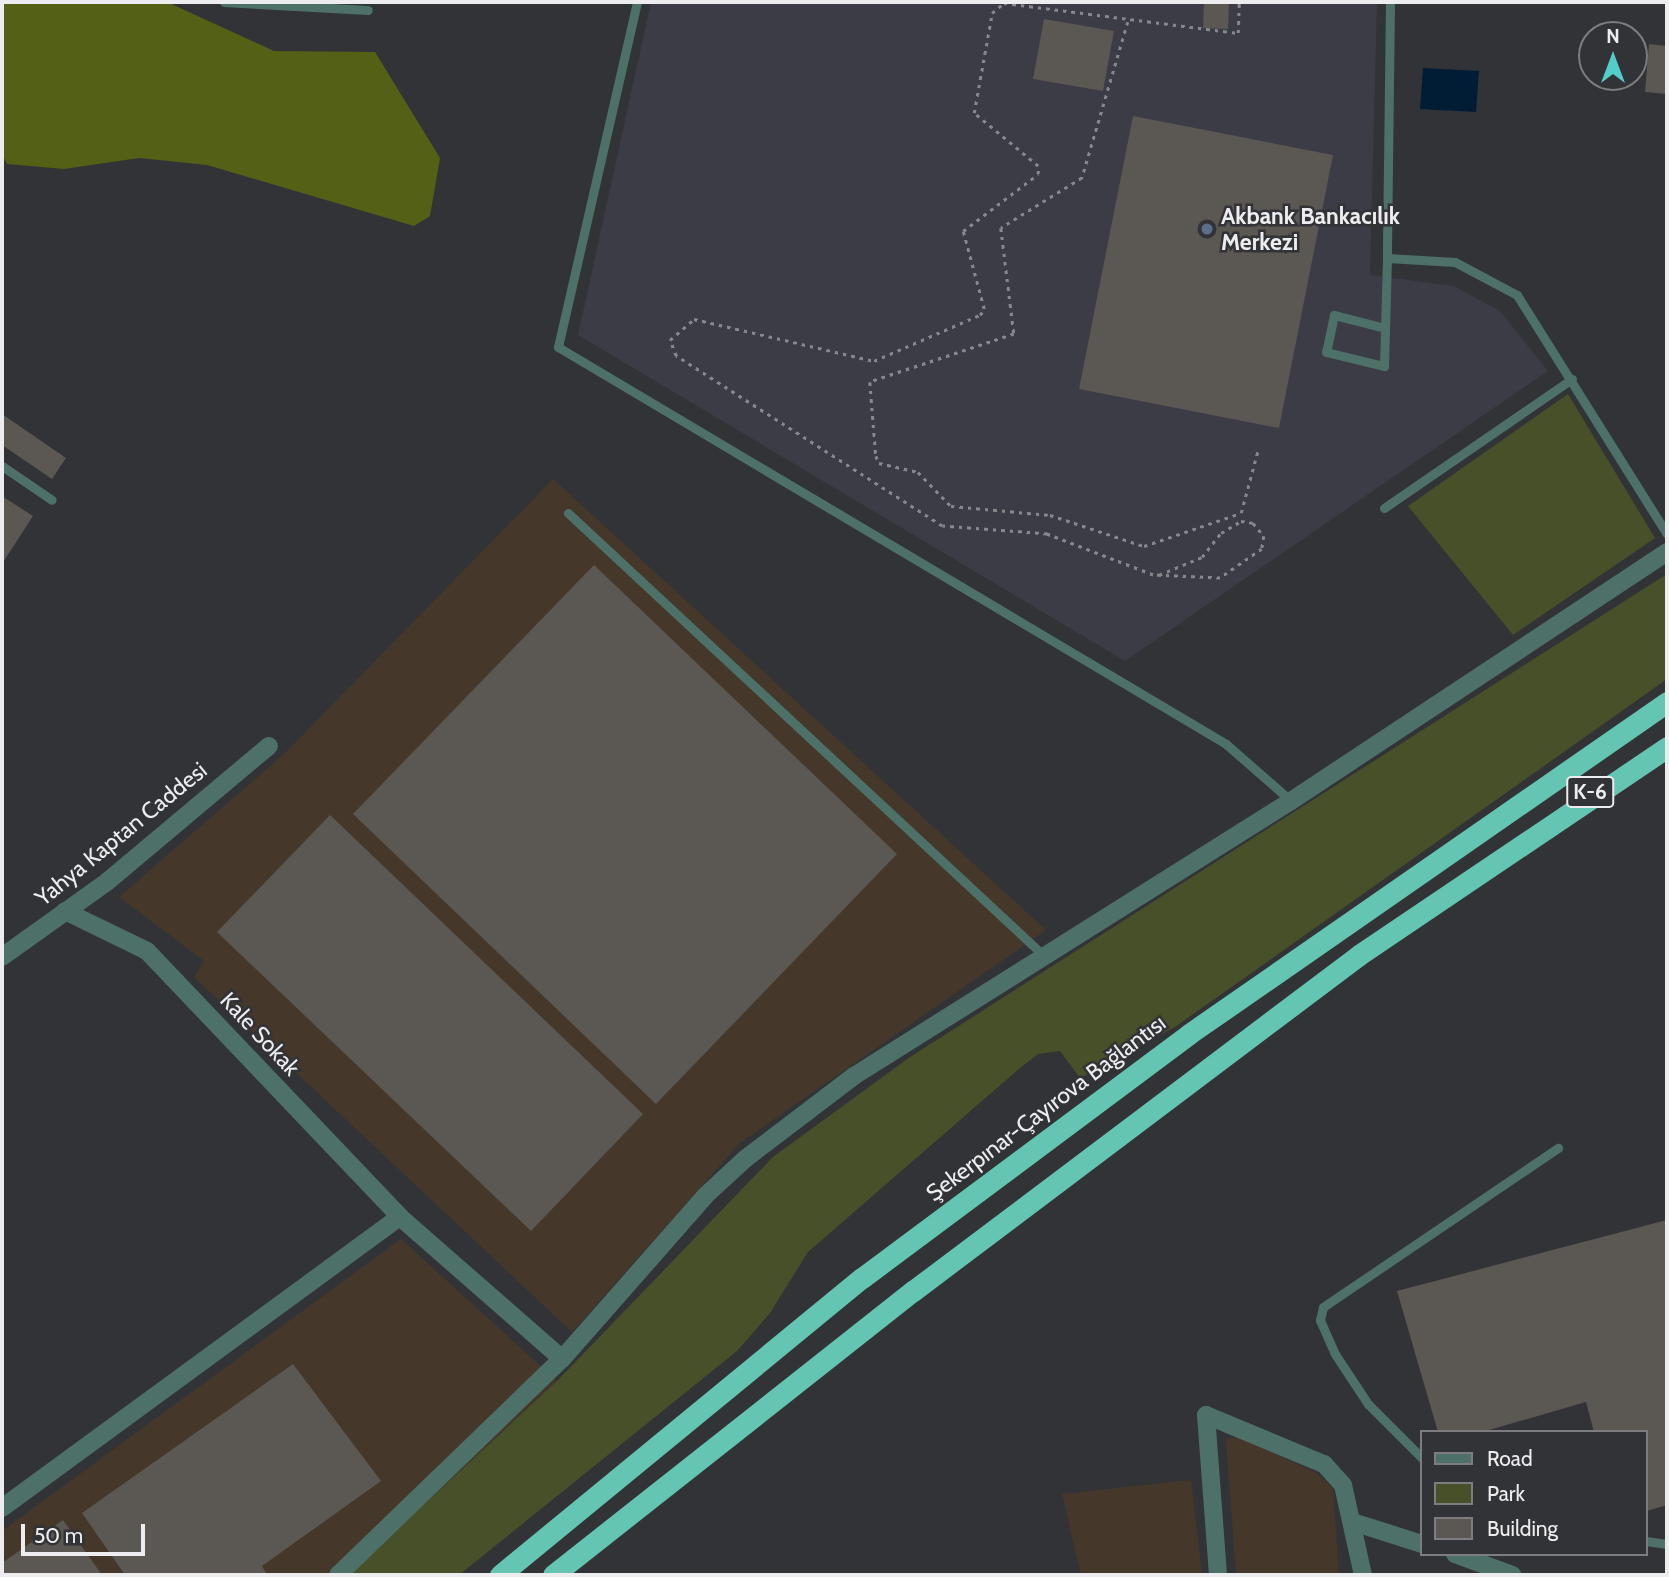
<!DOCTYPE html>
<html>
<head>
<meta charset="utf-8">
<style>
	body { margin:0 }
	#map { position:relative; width:1669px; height:1577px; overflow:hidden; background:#323337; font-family:Cabin,sans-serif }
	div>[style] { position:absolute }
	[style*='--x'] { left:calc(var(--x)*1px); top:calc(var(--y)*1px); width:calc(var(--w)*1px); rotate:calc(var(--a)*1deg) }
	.built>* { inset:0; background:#3b3c46 }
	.industrial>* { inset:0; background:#45382a }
	.green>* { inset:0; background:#475028 }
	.forest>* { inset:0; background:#536015 }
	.water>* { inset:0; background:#011d35 }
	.building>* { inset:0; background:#5b5753 }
	.path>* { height:2.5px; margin-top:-1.25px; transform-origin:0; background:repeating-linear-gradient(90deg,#88888c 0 3.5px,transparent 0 8.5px) }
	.service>* { height:9px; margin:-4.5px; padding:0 4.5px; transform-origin:4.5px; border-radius:4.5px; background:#4d7169 }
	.minor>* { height:18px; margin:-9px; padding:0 9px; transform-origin:9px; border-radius:9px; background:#4d7169 }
	.tertiary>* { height:18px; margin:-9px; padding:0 9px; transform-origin:9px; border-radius:9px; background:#4d7169 }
	.motorway>* { height:21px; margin:-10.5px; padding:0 10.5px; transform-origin:10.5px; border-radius:10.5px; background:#64c6b2 }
	.dots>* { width:19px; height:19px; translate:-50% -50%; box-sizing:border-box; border:4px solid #323337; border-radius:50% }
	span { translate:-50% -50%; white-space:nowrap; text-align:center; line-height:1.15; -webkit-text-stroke:5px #323337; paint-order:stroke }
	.shield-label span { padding:2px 5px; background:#323337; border:2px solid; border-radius:5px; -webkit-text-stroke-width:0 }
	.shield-label { font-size:21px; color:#ededf0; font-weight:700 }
	.poi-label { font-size:23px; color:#ededf0; font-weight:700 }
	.left { translate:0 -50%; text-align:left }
	.street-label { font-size:23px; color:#ededf0 }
	.frame { position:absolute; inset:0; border:4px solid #ededf0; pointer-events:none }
	.legend { position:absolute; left:1420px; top:1430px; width:228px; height:126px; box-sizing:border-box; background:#323337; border:2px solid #7d7d81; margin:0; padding:9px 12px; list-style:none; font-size:21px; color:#ededf0 }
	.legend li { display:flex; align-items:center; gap:14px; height:35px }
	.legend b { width:35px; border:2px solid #7d7d81 }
	.north { position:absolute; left:1578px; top:21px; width:70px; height:70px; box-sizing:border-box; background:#323337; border:2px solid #7d7d81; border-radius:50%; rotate:0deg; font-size:19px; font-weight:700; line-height:28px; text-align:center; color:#ededf0 }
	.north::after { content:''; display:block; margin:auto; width:24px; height:32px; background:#53cdca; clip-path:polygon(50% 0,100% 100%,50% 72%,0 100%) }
	.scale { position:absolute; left:21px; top:1524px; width:124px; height:32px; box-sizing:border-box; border:4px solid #ededf0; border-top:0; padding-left:9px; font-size:21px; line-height:24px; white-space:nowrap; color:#ededf0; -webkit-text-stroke:5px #323337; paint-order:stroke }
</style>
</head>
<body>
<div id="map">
	<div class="built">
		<div style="clip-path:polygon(651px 2px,1377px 2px,1370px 275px,1454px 286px,1500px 311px,1548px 371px,1125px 661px,578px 335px)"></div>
	</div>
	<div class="industrial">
		<div style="clip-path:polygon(553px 479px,1046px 930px,740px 1143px,572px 1332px,194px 977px,204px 961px,119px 897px,285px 753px)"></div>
		<div style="clip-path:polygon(401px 1239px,557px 1381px,348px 1575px,2px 1575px,2px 1531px)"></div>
		<div style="clip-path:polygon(1237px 1437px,1317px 1473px,1333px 1488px,1339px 1575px,1236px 1575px,1226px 1439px)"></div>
		<div style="clip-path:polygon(1191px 1480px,1202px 1575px,1081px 1575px,1062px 1494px)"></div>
	</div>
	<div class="green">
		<div style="clip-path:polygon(1568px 394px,1655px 538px,1513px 635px,1408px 506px)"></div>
		<div style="clip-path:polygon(1667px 574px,1667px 679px,1175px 1027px,1080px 1078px,1060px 1051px,1038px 1054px,1020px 1068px,808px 1252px,770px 1313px,737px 1351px,459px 1575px,348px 1575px,557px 1381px,773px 1157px,910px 1057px)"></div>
	</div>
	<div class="forest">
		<div style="clip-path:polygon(2px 2px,167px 2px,274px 51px,375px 52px,440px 158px,430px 216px,414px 226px,207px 165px,139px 158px,64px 169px,7px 164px,2px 154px)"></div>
	</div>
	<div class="water">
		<div style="clip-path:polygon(1423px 68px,1479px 71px,1476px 112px,1420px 109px)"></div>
	</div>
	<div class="building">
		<div style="clip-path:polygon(1204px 2px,1229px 2px,1228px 29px,1203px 28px)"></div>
		<div style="clip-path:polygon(1044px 19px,1114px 31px,1103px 91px,1033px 79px)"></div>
		<div style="clip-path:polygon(1649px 44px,1667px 46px,1667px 94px,1645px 92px)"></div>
		<div style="clip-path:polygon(1133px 116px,1333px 155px,1279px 428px,1079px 389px)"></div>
		<div style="clip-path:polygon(2px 414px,66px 458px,52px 479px,2px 445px)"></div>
		<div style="clip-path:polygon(2px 496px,33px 516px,2px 564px)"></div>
		<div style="clip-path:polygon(594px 565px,897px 854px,656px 1104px,353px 814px)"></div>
		<div style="clip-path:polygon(330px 815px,643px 1114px,531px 1231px,217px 932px)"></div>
		<div style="clip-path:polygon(1667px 1220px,1667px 1505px,1647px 1511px,1646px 1432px,1594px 1432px,1586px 1402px,1482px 1432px,1438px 1432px,1397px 1291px)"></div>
		<div style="clip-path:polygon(293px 1364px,381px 1481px,262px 1566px,267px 1575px,125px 1575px,82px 1513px)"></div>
		<div style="clip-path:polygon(63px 1520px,102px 1575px,2px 1575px,2px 1563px)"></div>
	</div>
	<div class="path">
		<div style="--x:1128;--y:22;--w:163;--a:106.4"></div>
		<div style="--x:1082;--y:178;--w:95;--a:148.3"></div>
		<div style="--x:1001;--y:228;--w:107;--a:83"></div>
		<div style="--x:1014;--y:334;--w:152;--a:161.6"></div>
		<div style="--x:870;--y:382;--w:74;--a:85.4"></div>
		<div style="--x:876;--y:456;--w:8;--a:67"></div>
		<div style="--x:879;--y:463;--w:40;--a:13"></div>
		<div style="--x:918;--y:472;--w:47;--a:45.9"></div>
		<div style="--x:951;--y:506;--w:99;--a:5.2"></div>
		<div style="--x:1050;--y:515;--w:99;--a:18.3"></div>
		<div style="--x:1144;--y:546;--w:102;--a:-18.8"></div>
		<div style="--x:1241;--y:513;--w:65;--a:-74.9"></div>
		<div style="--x:1159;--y:575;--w:47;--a:-22.7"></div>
		<div style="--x:1202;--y:557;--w:31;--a:-52"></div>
		<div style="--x:1221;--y:533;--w:23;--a:-31"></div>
		<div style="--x:1241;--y:521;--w:12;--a:9"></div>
		<div style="--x:1253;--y:523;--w:17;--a:50"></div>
		<div style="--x:1264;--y:536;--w:13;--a:99"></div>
		<div style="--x:1262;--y:549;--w:51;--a:145.4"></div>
		<div style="--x:1220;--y:578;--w:67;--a:-177.4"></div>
		<div style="--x:1153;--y:575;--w:114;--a:-158.9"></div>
		<div style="--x:1047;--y:534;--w:105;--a:-175.6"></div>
		<div style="--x:942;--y:526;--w:316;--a:-147.4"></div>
		<div style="--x:676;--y:356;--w:17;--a:-111"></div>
		<div style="--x:670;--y:340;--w:32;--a:-41"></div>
		<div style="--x:694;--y:319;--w:185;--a:13.1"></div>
		<div style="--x:874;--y:361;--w:116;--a:-23.5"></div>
		<div style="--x:980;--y:315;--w:7;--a:-56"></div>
		<div style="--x:984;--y:309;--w:81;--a:-105.1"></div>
		<div style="--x:963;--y:231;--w:94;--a:-37.2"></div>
		<div style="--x:1038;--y:174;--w:8;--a:-90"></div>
		<div style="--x:1038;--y:166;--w:83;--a:-140.4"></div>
		<div style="--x:974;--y:113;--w:102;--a:-79.8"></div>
		<div style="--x:992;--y:13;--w:16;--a:-40"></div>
		<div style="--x:1004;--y:3;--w:236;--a:7.3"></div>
		<div style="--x:1238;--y:33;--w:31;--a:-88"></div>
	</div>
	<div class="service">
		<div style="--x:224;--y:2;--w:144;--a:3.2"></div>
		<div style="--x:637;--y:2;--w:354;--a:102.9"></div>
		<div style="--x:558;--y:347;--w:777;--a:30.72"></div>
		<div style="--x:1226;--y:744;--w:86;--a:41.2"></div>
		<div style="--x:1390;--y:2;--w:256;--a:90.7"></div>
		<div style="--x:1387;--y:258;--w:68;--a:3.4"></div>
		<div style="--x:1455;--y:262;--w:70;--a:28"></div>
		<div style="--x:1517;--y:295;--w:282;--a:57.9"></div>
		<div style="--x:1385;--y:328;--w:53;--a:-165.7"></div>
		<div style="--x:1334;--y:315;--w:38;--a:102"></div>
		<div style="--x:1326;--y:352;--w:60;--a:13.6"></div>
		<div style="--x:1384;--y:366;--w:108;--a:-88.4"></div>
		<div style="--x:2;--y:466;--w:60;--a:34.2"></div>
		<div style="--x:1384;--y:508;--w:228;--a:-34.5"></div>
		<div style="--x:568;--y:513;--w:647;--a:42.93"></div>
		<div style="--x:1422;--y:1458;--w:76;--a:-135"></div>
		<div style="--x:1368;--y:1404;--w:60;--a:-123.4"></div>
		<div style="--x:1335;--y:1354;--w:37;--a:-114"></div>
		<div style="--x:1320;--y:1320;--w:13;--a:-77"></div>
		<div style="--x:1323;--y:1307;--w:284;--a:-34.1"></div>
		<div style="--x:1646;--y:1541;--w:21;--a:8"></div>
	</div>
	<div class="minor">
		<div style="--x:65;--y:911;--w:91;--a:26"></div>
		<div style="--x:147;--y:951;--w:367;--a:46.4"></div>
		<div style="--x:400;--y:1217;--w:215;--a:41.2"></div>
		<div style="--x:1206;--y:1415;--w:128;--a:22.6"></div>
		<div style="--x:1324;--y:1464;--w:28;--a:48"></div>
		<div style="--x:1343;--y:1485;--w:92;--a:77.5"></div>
		<div style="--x:2;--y:1508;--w:493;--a:-36.2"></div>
		<div style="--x:1356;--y:1523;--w:69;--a:17.7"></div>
		<div style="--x:1455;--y:1554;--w:61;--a:20.2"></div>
		<div style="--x:338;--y:1575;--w:311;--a:-44"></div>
		<div style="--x:562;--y:1359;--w:217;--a:-48.7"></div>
		<div style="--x:705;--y:1196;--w:54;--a:-42.8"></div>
		<div style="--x:745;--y:1159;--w:137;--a:-37.3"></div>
		<div style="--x:854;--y:1076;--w:516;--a:-32.18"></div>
		<div style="--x:1291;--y:801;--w:451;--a:-33.5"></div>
	</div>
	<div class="tertiary">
		<div style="--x:2;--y:957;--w:130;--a:-35.6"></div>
		<div style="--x:108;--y:881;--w:210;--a:-40"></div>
		<div style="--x:1206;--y:1415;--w:160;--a:85.7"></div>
	</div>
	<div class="motorway">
		<div style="--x:500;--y:1575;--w:468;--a:-39.4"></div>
		<div style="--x:862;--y:1278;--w:408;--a:-36.7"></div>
		<div style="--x:1189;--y:1034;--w:582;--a:-34.78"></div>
		<div style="--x:553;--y:1575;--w:459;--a:-38.3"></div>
		<div style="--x:913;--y:1291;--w:558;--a:-36.99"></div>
		<div style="--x:1359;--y:955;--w:372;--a:-34"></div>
	</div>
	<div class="dots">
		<div style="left:1207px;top:229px;background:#5c6f8a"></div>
	</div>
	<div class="shield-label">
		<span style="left:1590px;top:792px">K-6</span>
	</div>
	<div class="poi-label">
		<span class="left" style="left:1221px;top:229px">Akbank Bankacılık<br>Merkezi</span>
	</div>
	<div class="street-label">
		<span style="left:121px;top:834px;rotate:-39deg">Yahya Kaptan Caddesi</span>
		<span style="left:260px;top:1034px;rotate:47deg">Kale Sokak</span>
		<span style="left:1046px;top:1108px;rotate:-37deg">Şekerpınar-Çayırova Bağlantısı</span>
	</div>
	<div class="frame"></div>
	<ul class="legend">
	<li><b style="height:9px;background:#4d7169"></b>Road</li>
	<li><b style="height:19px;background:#475028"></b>Park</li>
	<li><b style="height:19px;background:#5b5753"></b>Building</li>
	</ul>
	<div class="north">N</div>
	<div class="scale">50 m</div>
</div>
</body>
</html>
